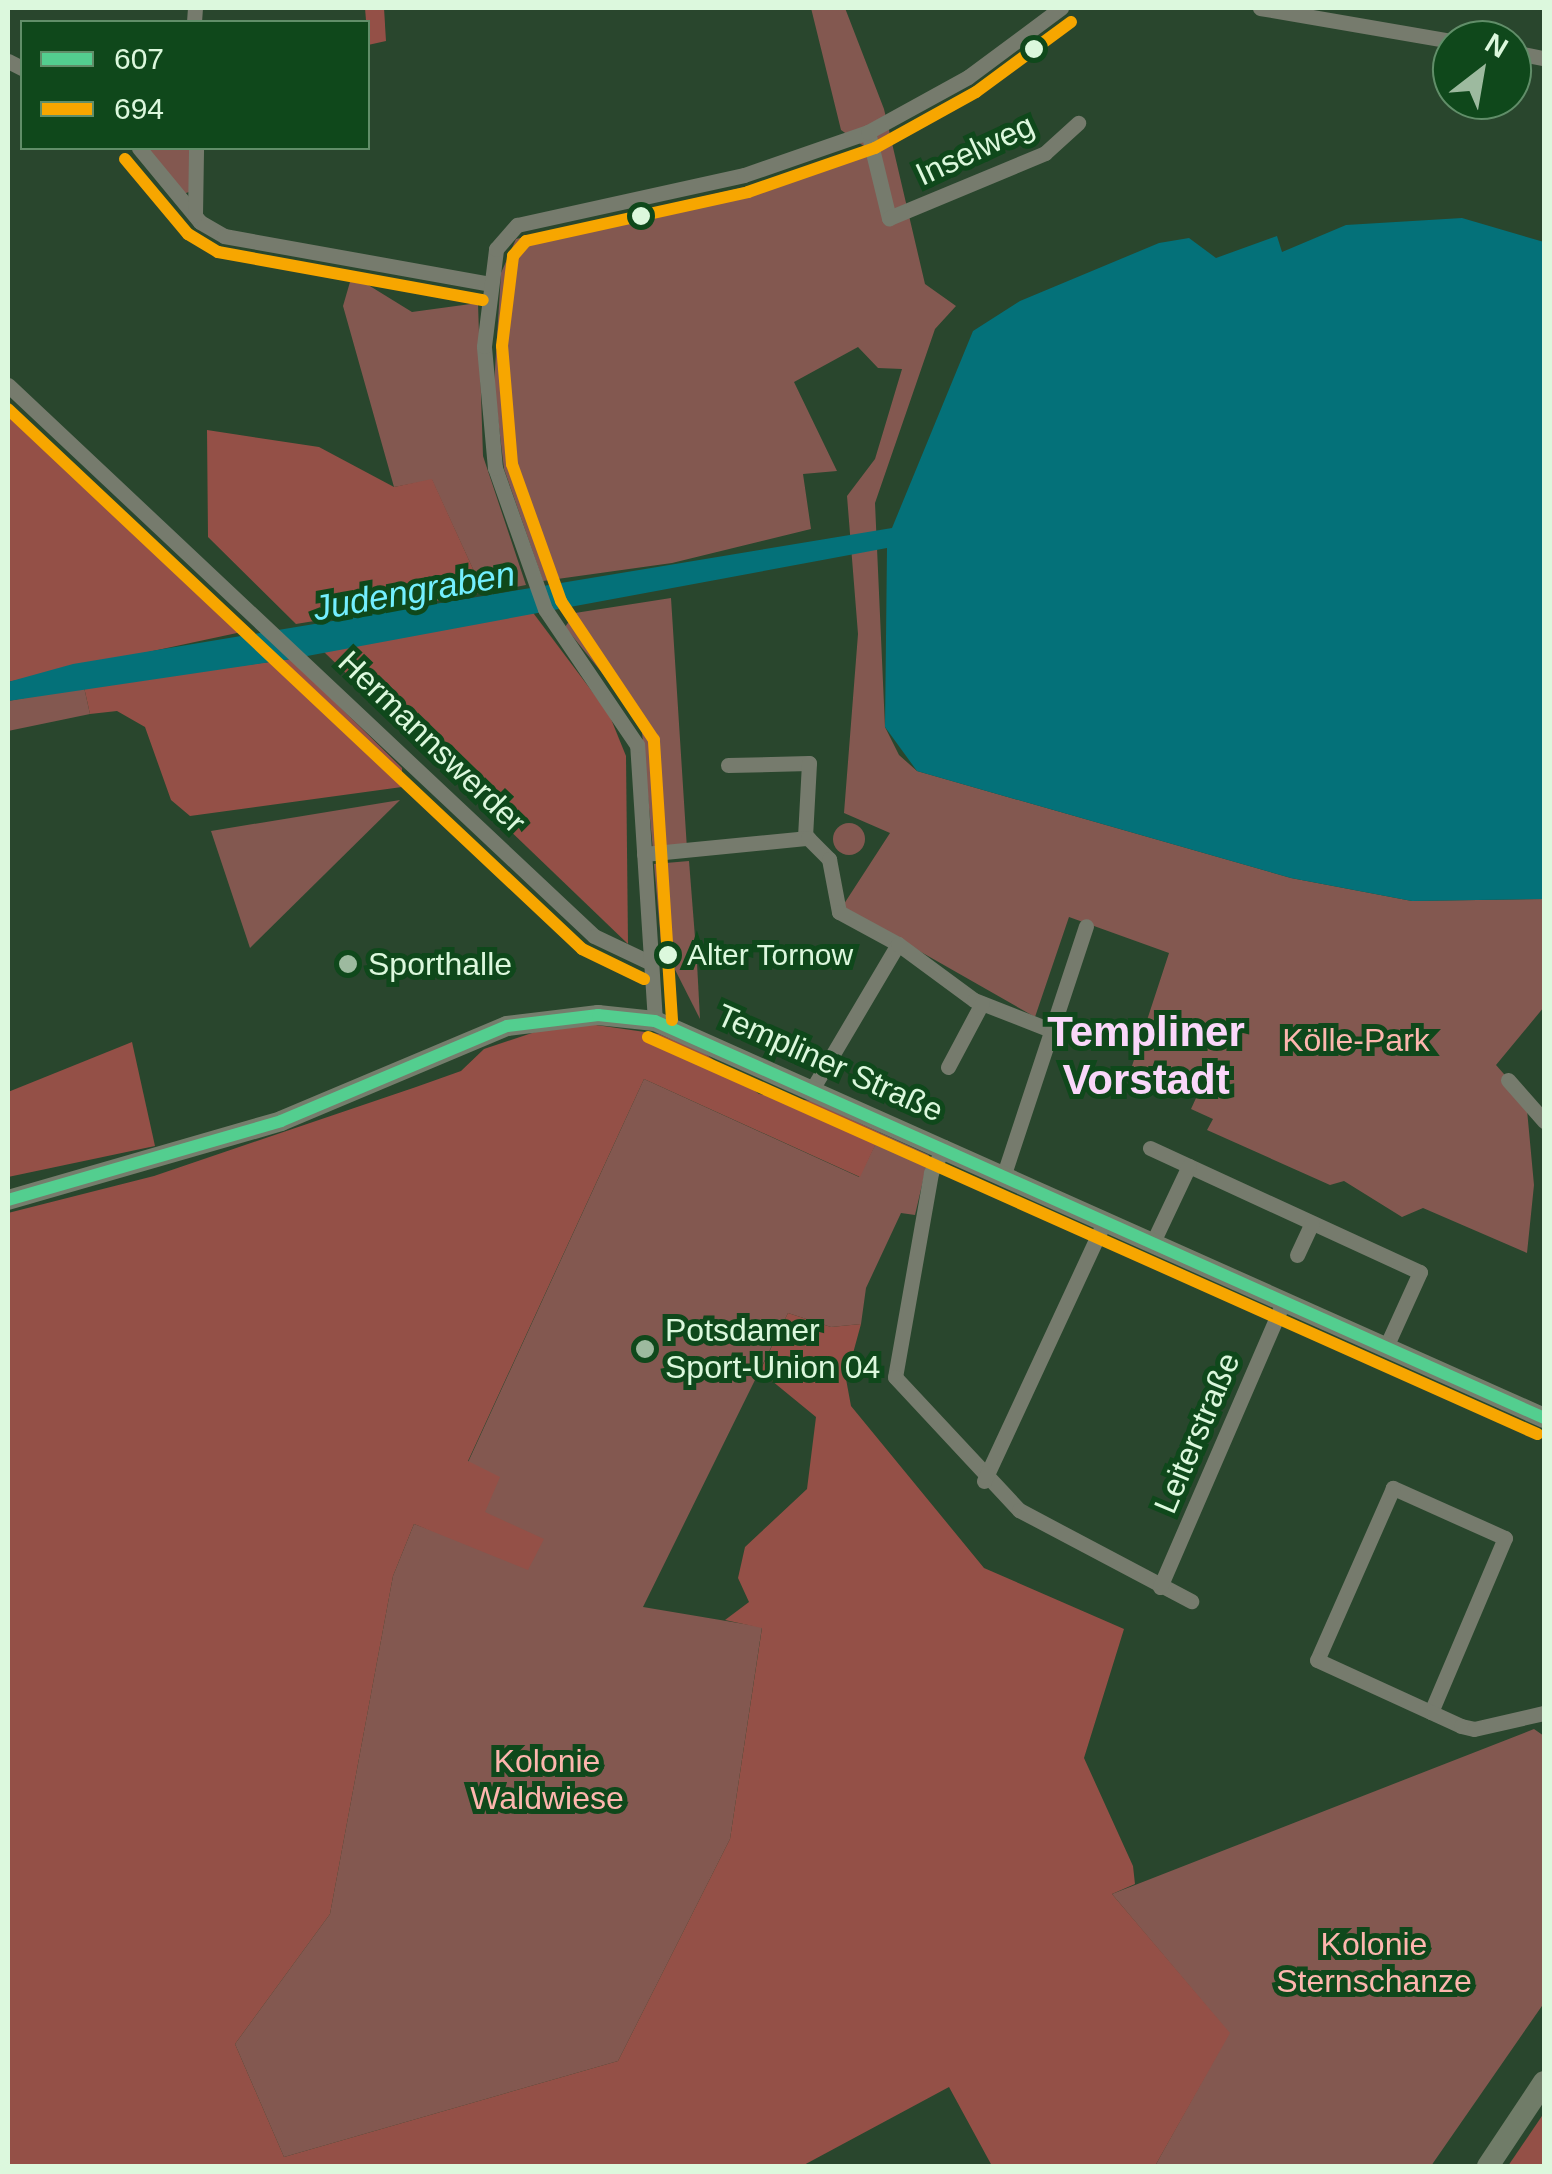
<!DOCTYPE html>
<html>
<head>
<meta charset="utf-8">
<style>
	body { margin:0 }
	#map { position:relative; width:1552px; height:2174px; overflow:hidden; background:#29462d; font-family:Helvetica,sans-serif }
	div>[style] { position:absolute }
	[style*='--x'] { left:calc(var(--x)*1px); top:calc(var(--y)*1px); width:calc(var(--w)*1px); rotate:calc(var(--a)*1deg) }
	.green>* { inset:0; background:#835850 }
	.round { border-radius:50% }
	.forest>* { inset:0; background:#945047 }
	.water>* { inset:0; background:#047179 }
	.street>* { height:15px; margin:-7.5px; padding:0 7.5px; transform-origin:7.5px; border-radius:7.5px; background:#767b6d }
	.secondary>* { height:20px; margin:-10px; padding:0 10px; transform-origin:10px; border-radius:10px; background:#757d6c }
	.primary>* { height:22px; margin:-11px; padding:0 11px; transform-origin:11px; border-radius:11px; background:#707c68 }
	.bus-1>* { height:12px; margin:-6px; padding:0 6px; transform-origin:6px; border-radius:6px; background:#53ce8f }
	.bus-2>* { height:12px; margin:-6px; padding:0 6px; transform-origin:6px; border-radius:6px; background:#f7a600 }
	.dots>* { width:28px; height:28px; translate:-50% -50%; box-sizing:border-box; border:5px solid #0f481b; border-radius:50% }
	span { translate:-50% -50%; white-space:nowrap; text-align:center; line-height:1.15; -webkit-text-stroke:10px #0f481b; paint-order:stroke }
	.bus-label { font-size:30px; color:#dcf8dd }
	.left { translate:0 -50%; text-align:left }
	.street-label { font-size:32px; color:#dcf8dd }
	.poi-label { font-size:32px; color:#dcf8dd }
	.park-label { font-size:32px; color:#fdb6ae }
	.water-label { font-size:35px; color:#73efff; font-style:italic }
	.district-label { font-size:42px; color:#fad7fa; font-weight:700 }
	.frame { position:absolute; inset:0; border:10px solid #dcf8dd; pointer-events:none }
	.legend { position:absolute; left:20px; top:20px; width:350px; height:130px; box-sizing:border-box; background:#0f481b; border:2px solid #618e69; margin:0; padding:12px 18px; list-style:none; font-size:30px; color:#dcf8dd }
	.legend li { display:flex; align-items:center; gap:20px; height:50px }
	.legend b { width:50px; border:2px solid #618e69 }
	.north { position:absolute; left:1432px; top:20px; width:100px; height:100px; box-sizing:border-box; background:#0f481b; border:2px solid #618e69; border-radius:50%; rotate:31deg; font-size:28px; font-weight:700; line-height:40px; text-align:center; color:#dcf8dd }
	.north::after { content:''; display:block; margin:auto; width:35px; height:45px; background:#9dba9f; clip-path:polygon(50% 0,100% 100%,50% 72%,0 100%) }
</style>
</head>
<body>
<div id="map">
	<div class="green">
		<div style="clip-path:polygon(811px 8px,845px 8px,884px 109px,925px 284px,956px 306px,935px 329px,875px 503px,885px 727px,899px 755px,917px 771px,1291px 878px,1412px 901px,1544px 899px,1544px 1007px,1496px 1065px,1526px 1099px,1534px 1185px,1527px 1253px,1423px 1208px,1402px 1217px,1344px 1181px,1330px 1185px,1207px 1130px,1213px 1119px,1191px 1109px,1196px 1098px,1132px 1066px,1169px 953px,1069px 917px,1035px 1017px,842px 907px,890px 833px,844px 813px,858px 634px,847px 496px,875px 459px,902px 369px,878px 368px,858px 347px,794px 382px,837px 471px,803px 474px,811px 529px,672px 563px,543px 581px,504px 469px,494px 385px,501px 273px,516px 239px,780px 179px,865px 147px,841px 130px)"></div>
		<div style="clip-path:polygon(146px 148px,190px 148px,189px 192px,183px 194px)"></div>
		<div style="clip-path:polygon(352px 275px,412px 312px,478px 303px,483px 456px,526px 585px,484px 593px,432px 480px,394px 487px,343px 306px)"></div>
		<div style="clip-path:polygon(671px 598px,687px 849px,653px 851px,641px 721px,565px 627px,575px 613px)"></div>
		<div style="clip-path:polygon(84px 687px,90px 714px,8px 731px,8px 701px)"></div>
		<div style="clip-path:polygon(400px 800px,250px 948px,211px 831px)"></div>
		<div class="round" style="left:833px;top:823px;width:32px;height:32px"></div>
		<div style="clip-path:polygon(689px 861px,697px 963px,700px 1019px,661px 942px,654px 864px)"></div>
		<div style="clip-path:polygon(644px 1079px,859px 1177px,881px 1133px,929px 1155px,915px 1215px,901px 1213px,866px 1288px,861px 1324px,831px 1327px,788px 1313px,643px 1607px,762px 1627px,730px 1839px,618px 2061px,284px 2157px,235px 2044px,330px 1914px,393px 1576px,414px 1524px,436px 1532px)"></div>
		<div style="clip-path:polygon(1534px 1729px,1544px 1736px,1544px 2003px,1431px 2166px,1155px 2166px,1229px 2033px,1112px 1894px)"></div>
	</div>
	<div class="forest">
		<div style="clip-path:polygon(365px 8px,384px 8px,386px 41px,368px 45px)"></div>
		<div style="clip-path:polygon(8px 407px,166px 551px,251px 630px,8px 682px)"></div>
		<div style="clip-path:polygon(207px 430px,319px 447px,394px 487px,432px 479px,484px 593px,296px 624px,208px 537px)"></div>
		<div style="clip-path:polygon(531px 610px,609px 714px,626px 756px,628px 944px,324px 652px)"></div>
		<div style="clip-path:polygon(291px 659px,402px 768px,402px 787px,190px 816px,171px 800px,145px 727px,117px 711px,90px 714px,84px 687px)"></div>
		<div style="clip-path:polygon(568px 1021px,659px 1034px,703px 1052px,759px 1094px,812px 1101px,881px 1133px,860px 1177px,644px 1079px,468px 1461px,500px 1477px,485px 1512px,544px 1539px,528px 1570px,414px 1524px,393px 1576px,330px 1914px,235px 2044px,284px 2157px,618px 2061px,730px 1839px,762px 1628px,725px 1620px,749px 1602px,738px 1578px,745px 1547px,807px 1489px,816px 1417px,760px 1371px,788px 1313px,831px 1327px,861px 1324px,846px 1379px,851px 1406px,984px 1568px,1124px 1629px,1084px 1758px,1133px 1866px,1135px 1884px,1112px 1894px,1230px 2033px,1155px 2166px,992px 2166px,949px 2087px,802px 2166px,8px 2166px,8px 1213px,154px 1176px,416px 1087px,461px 1071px,484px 1049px)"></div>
		<div style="clip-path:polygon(132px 1042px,155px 1146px,8px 1177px,8px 1092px)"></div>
		<div style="clip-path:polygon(1544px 2113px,1544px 2166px,1508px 2166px)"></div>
	</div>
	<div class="water">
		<div style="clip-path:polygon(1462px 218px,1544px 242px,1544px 899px,1412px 901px,1291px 878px,917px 771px,885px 727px,887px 548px,291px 659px,8px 701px,8px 682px,73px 664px,892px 528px,973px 331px,1020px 301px,1159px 243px,1189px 238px,1216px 258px,1277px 236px,1282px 252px,1346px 225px)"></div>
	</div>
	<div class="street">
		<div style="--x:1260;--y:8;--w:195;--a:9.8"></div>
		<div style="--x:194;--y:22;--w:14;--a:-86"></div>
		<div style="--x:1512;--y:52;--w:33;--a:11"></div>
		<div style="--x:8;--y:61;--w:16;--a:27"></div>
		<div style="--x:868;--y:132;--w:89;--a:76.3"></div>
		<div style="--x:889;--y:218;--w:169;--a:-22.6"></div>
		<div style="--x:1045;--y:153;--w:45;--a:-42.3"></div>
		<div style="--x:139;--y:148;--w:96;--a:50.5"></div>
		<div style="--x:200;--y:222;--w:28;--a:30"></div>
		<div style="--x:224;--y:236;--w:266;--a:10.2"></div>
		<div style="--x:195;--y:215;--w:67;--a:-89.1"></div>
		<div style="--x:8;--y:385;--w:804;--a:43.24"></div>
		<div style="--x:594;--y:936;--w:63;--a:25.3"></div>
		<div style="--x:728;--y:765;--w:81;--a:-1.4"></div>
		<div style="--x:809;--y:763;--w:75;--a:93.1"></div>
		<div style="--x:644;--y:854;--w:165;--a:-5.6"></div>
		<div style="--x:808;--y:838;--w:30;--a:45"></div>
		<div style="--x:829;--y:859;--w:54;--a:79.3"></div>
		<div style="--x:839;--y:912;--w:67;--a:28.5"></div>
		<div style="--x:898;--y:944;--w:167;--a:120.6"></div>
		<div style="--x:898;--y:944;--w:94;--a:36.4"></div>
		<div style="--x:974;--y:1000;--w:85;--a:21.4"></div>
		<div style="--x:655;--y:1021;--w:277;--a:-93.7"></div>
		<div style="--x:637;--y:745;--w:164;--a:-124.1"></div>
		<div style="--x:545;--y:609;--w:150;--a:-109.5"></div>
		<div style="--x:495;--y:468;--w:122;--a:-95.2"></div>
		<div style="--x:484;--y:346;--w:98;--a:-82.9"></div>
		<div style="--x:496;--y:249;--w:32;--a:-49"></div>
		<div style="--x:517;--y:225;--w:232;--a:-12.4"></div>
		<div style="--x:744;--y:175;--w:131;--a:-19.1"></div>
		<div style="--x:868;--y:132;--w:114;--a:-28.8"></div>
		<div style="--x:968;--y:77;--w:116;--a:-36.6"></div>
		<div style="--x:948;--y:1067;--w:72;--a:-62"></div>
		<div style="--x:1508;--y:1080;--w:55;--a:48.7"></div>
		<div style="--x:944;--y:1147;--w:29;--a:117"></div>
		<div style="--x:931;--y:1173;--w:207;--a:100"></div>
		<div style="--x:895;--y:1377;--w:182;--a:47"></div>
		<div style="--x:1019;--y:1510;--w:195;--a:27.9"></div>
		<div style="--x:1150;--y:1148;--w:297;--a:24.7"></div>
		<div style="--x:1420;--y:1272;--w:82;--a:114.4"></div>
		<div style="--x:1004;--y:1174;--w:261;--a:-71.7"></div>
		<div style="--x:1153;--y:1242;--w:84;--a:-64.7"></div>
		<div style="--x:1297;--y:1255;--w:35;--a:-65"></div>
		<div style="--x:984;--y:1481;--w:288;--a:-65.1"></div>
		<div style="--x:1160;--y:1587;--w:312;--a:-66.6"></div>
		<div style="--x:1431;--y:1712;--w:189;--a:-67"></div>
		<div style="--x:1505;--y:1538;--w:123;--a:-155.9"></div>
		<div style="--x:1393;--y:1488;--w:188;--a:113.8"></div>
		<div style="--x:1317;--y:1660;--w:158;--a:24.6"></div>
		<div style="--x:1461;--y:1726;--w:13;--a:13"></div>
		<div style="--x:1474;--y:1729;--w:72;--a:-12.9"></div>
	</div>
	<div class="secondary">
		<div style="--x:8;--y:1200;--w:284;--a:-16.1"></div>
		<div style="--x:281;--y:1121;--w:245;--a:-22.8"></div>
		<div style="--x:507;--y:1026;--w:92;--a:-6.9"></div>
		<div style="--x:598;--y:1015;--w:57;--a:6"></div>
		<div style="--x:655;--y:1021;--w:974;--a:24.06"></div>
	</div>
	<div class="primary">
		<div style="--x:1488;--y:2166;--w:101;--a:-56.3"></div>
	</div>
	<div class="bus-1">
		<div style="--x:8;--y:1200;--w:284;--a:-16.1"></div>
		<div style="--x:281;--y:1121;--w:245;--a:-22.8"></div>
		<div style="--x:507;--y:1026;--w:92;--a:-6.9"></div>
		<div style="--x:598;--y:1015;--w:57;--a:6"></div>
		<div style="--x:655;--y:1021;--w:974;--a:24.06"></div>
	</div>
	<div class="bus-2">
		<div style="--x:125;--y:159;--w:98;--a:50"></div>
		<div style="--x:188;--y:234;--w:35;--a:31"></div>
		<div style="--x:218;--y:252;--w:269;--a:10.3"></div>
		<div style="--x:8;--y:409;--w:788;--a:43.25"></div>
		<div style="--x:582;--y:949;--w:69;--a:25.8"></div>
		<div style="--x:672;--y:1020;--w:281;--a:-93.7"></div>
		<div style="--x:654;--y:740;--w:167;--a:-123.8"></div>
		<div style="--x:561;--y:601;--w:145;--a:-109.7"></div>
		<div style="--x:512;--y:464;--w:118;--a:-94.8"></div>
		<div style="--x:502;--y:346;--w:91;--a:-83"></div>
		<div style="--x:513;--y:256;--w:20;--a:-49"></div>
		<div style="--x:526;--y:241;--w:227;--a:-12.4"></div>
		<div style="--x:748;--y:192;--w:134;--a:-19.1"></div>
		<div style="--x:875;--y:148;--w:115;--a:-29"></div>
		<div style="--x:976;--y:92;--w:118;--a:-36.4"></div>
		<div style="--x:648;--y:1037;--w:974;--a:24.06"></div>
	</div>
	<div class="dots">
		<div style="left:1034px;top:49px;background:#dcf8dd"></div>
		<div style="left:641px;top:216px;background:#dcf8dd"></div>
		<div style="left:668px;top:955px;background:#dcf8dd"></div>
		<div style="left:348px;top:964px;background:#9dba9f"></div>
		<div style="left:645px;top:1349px;background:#9dba9f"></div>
	</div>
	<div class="bus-label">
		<span class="left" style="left:687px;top:955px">Alter Tornow</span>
	</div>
	<div class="street-label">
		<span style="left:975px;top:150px;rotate:-25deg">Inselweg</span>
		<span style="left:432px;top:742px;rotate:44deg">Hermannswerder</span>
		<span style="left:830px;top:1063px;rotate:24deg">Templiner Straße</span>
		<span style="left:1197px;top:1433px;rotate:-67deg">Leiterstraße</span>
	</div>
	<div class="poi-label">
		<span class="left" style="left:368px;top:964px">Sporthalle</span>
		<span class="left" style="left:665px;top:1349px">Potsdamer<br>Sport-Union 04</span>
	</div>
	<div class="park-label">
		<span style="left:1356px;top:1040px">Kölle-Park</span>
		<span style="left:547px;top:1780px">Kolonie<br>Waldwiese</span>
		<span style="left:1374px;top:1963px">Kolonie<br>Sternschanze</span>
	</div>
	<div class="water-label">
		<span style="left:414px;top:591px;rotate:-10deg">Judengraben</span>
	</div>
	<div class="district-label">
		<span style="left:1146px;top:1056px">Templiner<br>Vorstadt</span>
	</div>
	<div class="frame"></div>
	<ul class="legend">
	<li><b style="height:12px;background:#53ce8f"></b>607</li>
	<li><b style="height:12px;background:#f7a600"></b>694</li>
	</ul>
	<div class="north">N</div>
</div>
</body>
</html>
